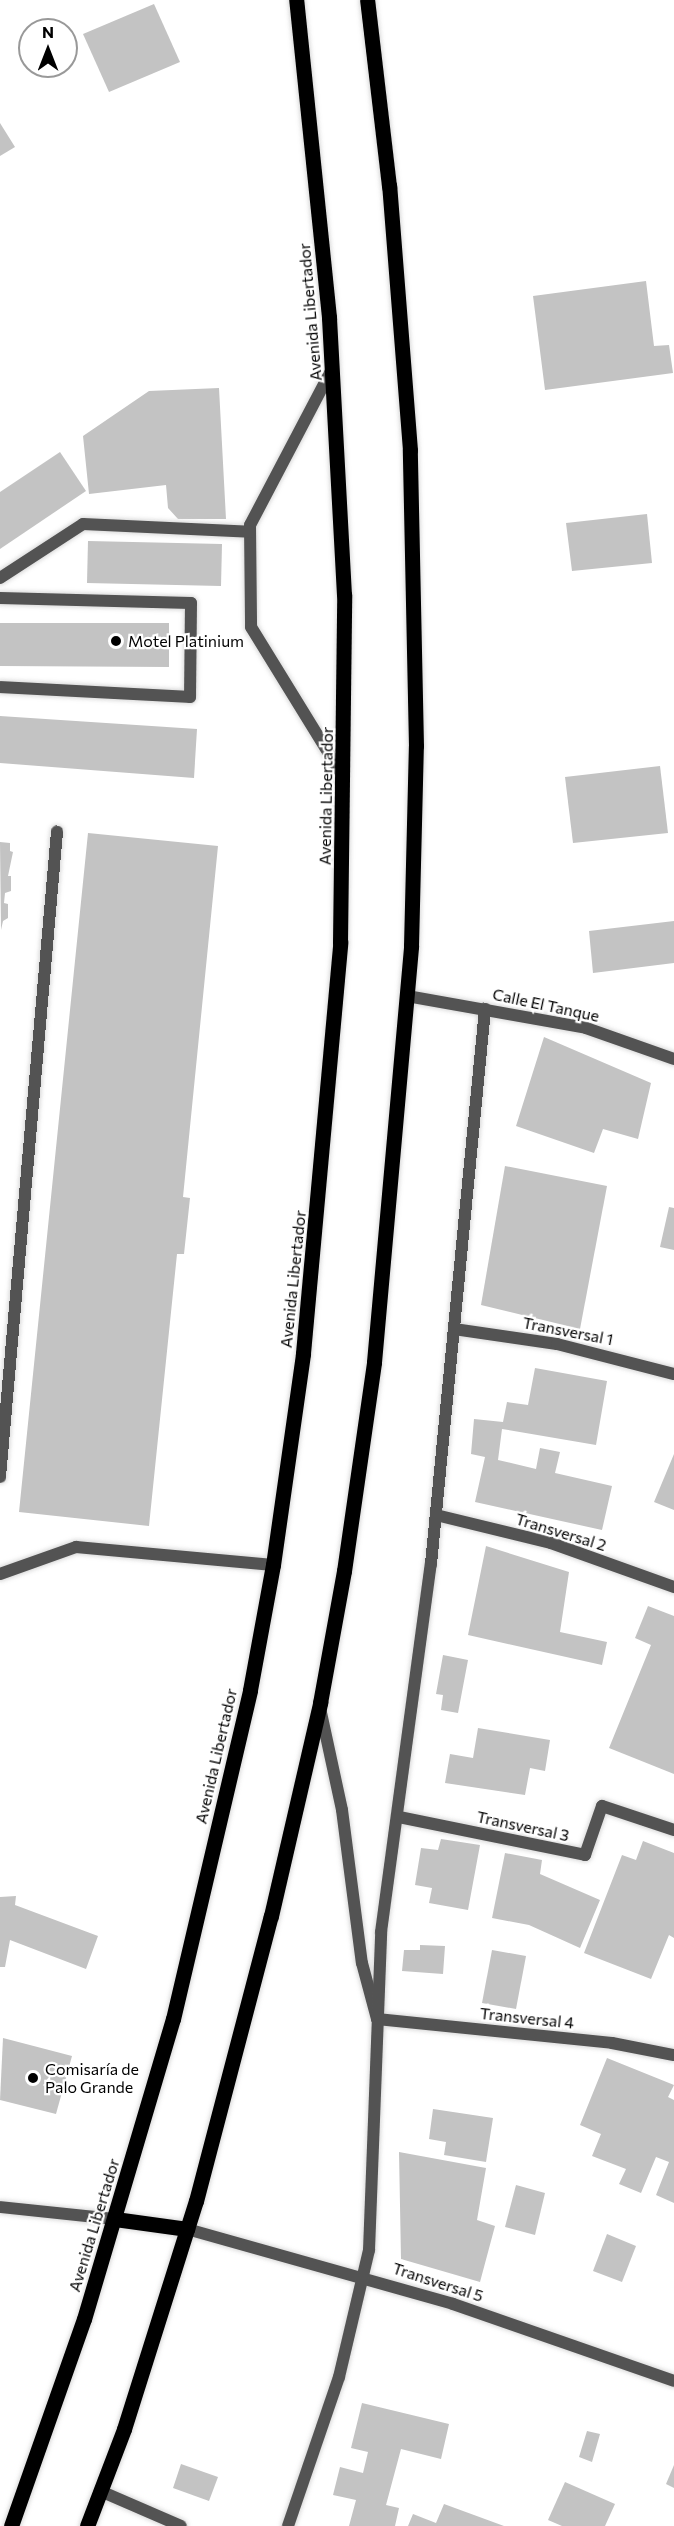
<!DOCTYPE html>
<html>
<head>
<meta charset="utf-8">
<style>
	body { margin:0 }
	#map { position:relative; width:674px; height:2526px; overflow:hidden; background:#fff; font-family:Commissioner,sans-serif }
	div>[style] { position:absolute }
	[style*='--x'] { left:calc(var(--x)*1px); top:calc(var(--y)*1px); width:calc(var(--w)*1px); rotate:calc(var(--a)*1deg) }
	.building>* { inset:0; background:#c3c3c3 }
	.roads { filter:drop-shadow(0 0 2px #dbdbdb) drop-shadow(0 0 2px #dbdbdb) }
	.service>* { height:12px; margin:-6px; padding:0 6px; transform-origin:6px; border-radius:6px; background:#535353 }
	.minor>* { height:12px; margin:-6px; padding:0 6px; transform-origin:6px; border-radius:6px; background:#535353 }
	.primary>* { height:15px; margin:-7.5px; padding:0 7.5px; transform-origin:7.5px; border-radius:7.5px; background:#000 }
	.dots>* { width:16px; height:16px; translate:-50% -50%; box-sizing:border-box; border:3px solid #fff; border-radius:50% }
	span { translate:-50% -50%; white-space:nowrap; text-align:center; line-height:1.15; -webkit-text-stroke:4.5px #fff; paint-order:stroke }
	.street-label { font-size:16px; color:#000 }
	.poi-label { font-size:16px; color:#000 }
	.left { translate:0 -50%; text-align:left }
	.north { position:absolute; left:18px; top:18px; width:60px; height:60px; box-sizing:border-box; background:#fff; border:2px solid #999; border-radius:50%; rotate:0deg; font-size:16px; font-weight:700; line-height:24px; text-align:center; color:#000 }
	.north::after { content:''; display:block; margin:auto; width:21px; height:27px; background:#000; clip-path:polygon(50% 0,100% 100%,50% 72%,0 100%) }
</style>
</head>
<body>
<div id="map">
	<div class="building">
		<div style="clip-path:polygon(154px 4px,180px 62px,109px 92px,83px 34px)"></div>
		<div style="clip-path:polygon(0 123px,15px 147px,0 156px)"></div>
		<div style="clip-path:polygon(646px 281px,654px 346px,669px 345px,673px 373px,545px 390px,533px 296px)"></div>
		<div style="clip-path:polygon(219px 388px,226px 519px,178px 519px,168px 508px,166px 485px,89px 494px,83px 436px,149px 391px)"></div>
		<div style="clip-path:polygon(60px 452px,86px 491px,0 549px,0 492px)"></div>
		<div style="clip-path:polygon(647px 514px,652px 563px,572px 571px,566px 523px)"></div>
		<div style="clip-path:polygon(88px 541px,222px 544px,221px 586px,87px 583px)"></div>
		<div style="clip-path:polygon(0 623px,169px 623px,169px 667px,0 666px)"></div>
		<div style="clip-path:polygon(0 716px,197px 729px,194px 778px,0 763px)"></div>
		<div style="clip-path:polygon(660px 766px,668px 833px,573px 843px,565px 777px)"></div>
		<div style="clip-path:polygon(88px 833px,218px 846px,183px 1197px,190px 1198px,184px 1254px,177px 1254px,149px 1526px,19px 1512px)"></div>
		<div style="clip-path:polygon(0 842px,10px 843px,10px 851px,13px 852px,8px 876px,11px 876px,11px 891px,5px 893px,4px 903px,8px 904px,8px 918px,3px 921px,1px 930px)"></div>
		<div style="clip-path:polygon(674px 921px,674px 963px,593px 973px,589px 931px)"></div>
		<div style="clip-path:polygon(544px 1037px,651px 1083px,638px 1139px,603px 1129px,594px 1153px,516px 1126px)"></div>
		<div style="clip-path:polygon(505px 1166px,607px 1186px,580px 1329px,481px 1305px)"></div>
		<div style="clip-path:polygon(669px 1207px,674px 1208px,674px 1250px,660px 1247px)"></div>
		<div style="clip-path:polygon(535px 1368px,607px 1381px,596px 1445px,502px 1429px,498px 1460px,536px 1469px,540px 1448px,560px 1452px,555px 1473px,612px 1486px,602px 1530px,475px 1502px,485px 1457px,471px 1454px,474px 1419px,503px 1422px,507px 1402px,528px 1405px)"></div>
		<div style="clip-path:polygon(674px 1454px,674px 1510px,654px 1502px)"></div>
		<div style="clip-path:polygon(486px 1546px,569px 1572px,560px 1632px,607px 1642px,602px 1665px,468px 1635px)"></div>
		<div style="clip-path:polygon(648px 1606px,674px 1616px,674px 1774px,609px 1748px,651px 1645px,635px 1638px)"></div>
		<div style="clip-path:polygon(443px 1655px,468px 1660px,458px 1713px,441px 1710px,443px 1695px,436px 1694px)"></div>
		<div style="clip-path:polygon(478px 1728px,550px 1740px,545px 1771px,530px 1768px,525px 1795px,445px 1783px,450px 1754px,473px 1758px)"></div>
		<div style="clip-path:polygon(441px 1839px,480px 1845px,468px 1910px,429px 1903px,432px 1888px,415px 1885px,421px 1848px,438px 1850px)"></div>
		<div style="clip-path:polygon(643px 1841px,674px 1853px,674px 1938px,669px 1935px,651px 1979px,584px 1953px,622px 1855px,636px 1860px)"></div>
		<div style="clip-path:polygon(505px 1853px,542px 1860px,540px 1874px,600px 1900px,580px 1948px,529px 1925px,492px 1918px)"></div>
		<div style="clip-path:polygon(16px 1896px,15px 1905px,98px 1936px,86px 1969px,10px 1940px,5px 1967px,0 1967px,0 1897px)"></div>
		<div style="clip-path:polygon(420px 1945px,445px 1946px,443px 1974px,402px 1971px,404px 1950px,420px 1950px)"></div>
		<div style="clip-path:polygon(492px 1950px,526px 1956px,516px 2009px,482px 2003px)"></div>
		<div style="clip-path:polygon(3px 2038px,72px 2056px,56px 2114px,0 2100px)"></div>
		<div style="clip-path:polygon(607px 2058px,674px 2085px,668px 2097px,674px 2100px,674px 2203px,656px 2195px,669px 2162px,656px 2157px,641px 2193px,619px 2184px,626px 2169px,592px 2156px,601px 2134px,580px 2125px)"></div>
		<div style="clip-path:polygon(433px 2109px,493px 2118px,486px 2162px,444px 2155px,446px 2142px,429px 2139px)"></div>
		<div style="clip-path:polygon(399px 2152px,486px 2168px,477px 2220px,495px 2226px,480px 2282px,401px 2259px)"></div>
		<div style="clip-path:polygon(516px 2185px,545px 2193px,535px 2235px,505px 2227px)"></div>
		<div style="clip-path:polygon(607px 2234px,636px 2246px,622px 2282px,593px 2271px)"></div>
		<div style="clip-path:polygon(362px 2403px,449px 2424px,441px 2459px,401px 2449px,386px 2505px,399px 2508px,395px 2526px,349px 2526px,356px 2500px,333px 2495px,340px 2467px,363px 2473px,368px 2452px,351px 2448px)"></div>
		<div style="clip-path:polygon(587px 2431px,600px 2434px,592px 2462px,579px 2457px)"></div>
		<div style="clip-path:polygon(181px 2464px,218px 2477px,209px 2501px,173px 2488px)"></div>
		<div style="clip-path:polygon(674px 2465px,674px 2488px,666px 2484px)"></div>
		<div style="clip-path:polygon(565px 2482px,615px 2504px,605px 2526px,562px 2526px,548px 2520px)"></div>
		<div style="clip-path:polygon(444px 2504px,504px 2526px,408px 2526px,413px 2514px,436px 2523px)"></div>
	</div>
	<div class="roads">
		<div class="service">
			<div style="--x:333;--y:367;--w:178;--a:117.7"></div>
			<div style="--x:250;--y:525;--w:102;--a:89.4"></div>
			<div style="--x:251;--y:627;--w:174;--a:58.4"></div>
			<div style="--x:0;--y:578;--w:99;--a:-33"></div>
			<div style="--x:83;--y:524;--w:167;--a:2.7"></div>
			<div style="--x:0;--y:598;--w:191;--a:1.5"></div>
			<div style="--x:191;--y:603;--w:94;--a:90.6"></div>
			<div style="--x:190;--y:697;--w:190;--a:-177"></div>
			<div style="--x:0;--y:1477;--w:648;--a:-84.95"></div>
			<div style="--x:0;--y:1574;--w:81;--a:-19.6"></div>
			<div style="--x:76;--y:1547;--w:198;--a:5.2"></div>
		</div>
		<div class="minor">
			<div style="--x:407;--y:996;--w:182;--a:10.1"></div>
			<div style="--x:586;--y:1028;--w:93;--a:19.4"></div>
			<div style="--x:454;--y:1329;--w:104;--a:8.3"></div>
			<div style="--x:557;--y:1344;--w:121;--a:14.4"></div>
			<div style="--x:436;--y:1515;--w:118;--a:13.7"></div>
			<div style="--x:551;--y:1543;--w:131;--a:19.7"></div>
			<div style="--x:320;--y:1708;--w:104;--a:77.8"></div>
			<div style="--x:342;--y:1810;--w:154;--a:82.6"></div>
			<div style="--x:362;--y:1963;--w:58;--a:75"></div>
			<div style="--x:377;--y:2019;--w:236;--a:5.8"></div>
			<div style="--x:612;--y:2043;--w:63;--a:11"></div>
			<div style="--x:399;--y:1817;--w:190;--a:11.5"></div>
			<div style="--x:585;--y:1855;--w:52;--a:-70.9"></div>
			<div style="--x:602;--y:1806;--w:76;--a:18.4"></div>
			<div style="--x:0;--y:2207;--w:116;--a:6"></div>
			<div style="--x:187;--y:2229;--w:276;--a:15.7"></div>
			<div style="--x:453;--y:2304;--w:234;--a:19.2"></div>
			<div style="--x:100;--y:2491;--w:88;--a:23.4"></div>
			<div style="--x:288;--y:2526;--w:157;--a:-71.1"></div>
			<div style="--x:339;--y:2377;--w:130;--a:-76.7"></div>
			<div style="--x:369;--y:2250;--w:318;--a:-87.8"></div>
			<div style="--x:381;--y:1932;--w:371;--a:-82.3"></div>
			<div style="--x:431;--y:1564;--w:558;--a:-84.44"></div>
		</div>
		<div class="primary">
			<div style="--x:115;--y:2219;--w:73;--a:7.9"></div>
			<div style="--x:11;--y:2526;--w:219;--a:-70.6"></div>
			<div style="--x:84;--y:2319;--w:313;--a:-73.5"></div>
			<div style="--x:173;--y:2019;--w:338;--a:-76.8"></div>
			<div style="--x:250;--y:1690;--w:127;--a:-79.6"></div>
			<div style="--x:273;--y:1565;--w:214;--a:-81.9"></div>
			<div style="--x:303;--y:1353;--w:412;--a:-84.8"></div>
			<div style="--x:340;--y:943;--w:348;--a:-89.3"></div>
			<div style="--x:344;--y:595;--w:278;--a:-93.1"></div>
			<div style="--x:329;--y:317;--w:319;--a:-95.9"></div>
			<div style="--x:87;--y:2526;--w:104;--a:-69.1"></div>
			<div style="--x:124;--y:2429;--w:239;--a:-72.5"></div>
			<div style="--x:196;--y:2201;--w:295;--a:-75.3"></div>
			<div style="--x:271;--y:1916;--w:219;--a:-77"></div>
			<div style="--x:320;--y:1703;--w:134;--a:-79.7"></div>
			<div style="--x:344;--y:1571;--w:211;--a:-81.8"></div>
			<div style="--x:374;--y:1362;--w:418;--a:-84.9"></div>
			<div style="--x:411;--y:946;--w:200;--a:-88.6"></div>
			<div style="--x:416;--y:746;--w:296;--a:-91.2"></div>
			<div style="--x:410;--y:450;--w:265;--a:-94.5"></div>
			<div style="--x:389;--y:186;--w:187;--a:-96.7"></div>
		</div>
	</div>
	<div class="dots">
		<div style="left:116px;top:641px;background:#000"></div>
		<div style="left:33px;top:2078px;background:#000"></div>
	</div>
	<div class="street-label">
		<span style="left:310px;top:312px;rotate:-95deg">Avenida Libertador</span>
		<span style="left:326px;top:796px;rotate:-89deg">Avenida Libertador</span>
		<span style="left:546px;top:1005px;rotate:12deg">Calle El Tanque</span>
		<span style="left:293px;top:1279px;rotate:-84deg">Avenida Libertador</span>
		<span style="left:568px;top:1331px;rotate:11deg">Transversal 1</span>
		<span style="left:561px;top:1532px;rotate:17deg">Transversal 2</span>
		<span style="left:216px;top:1756px;rotate:-77deg">Avenida Libertador</span>
		<span style="left:523px;top:1826px;rotate:12deg">Transversal 3</span>
		<span style="left:527px;top:2018px;rotate:6deg">Transversal 4</span>
		<span style="left:94px;top:2225px;rotate:-73deg">Avenida Libertador</span>
		<span style="left:438px;top:2282px;rotate:18deg">Transversal 5</span>
	</div>
	<div class="poi-label">
		<span class="left" style="left:128px;top:641px">Motel Platinium</span>
		<span class="left" style="left:45px;top:2078px">Comisaría de<br>Palo Grande</span>
	</div>
	<div class="north">N</div>
</div>
</body>
</html>
